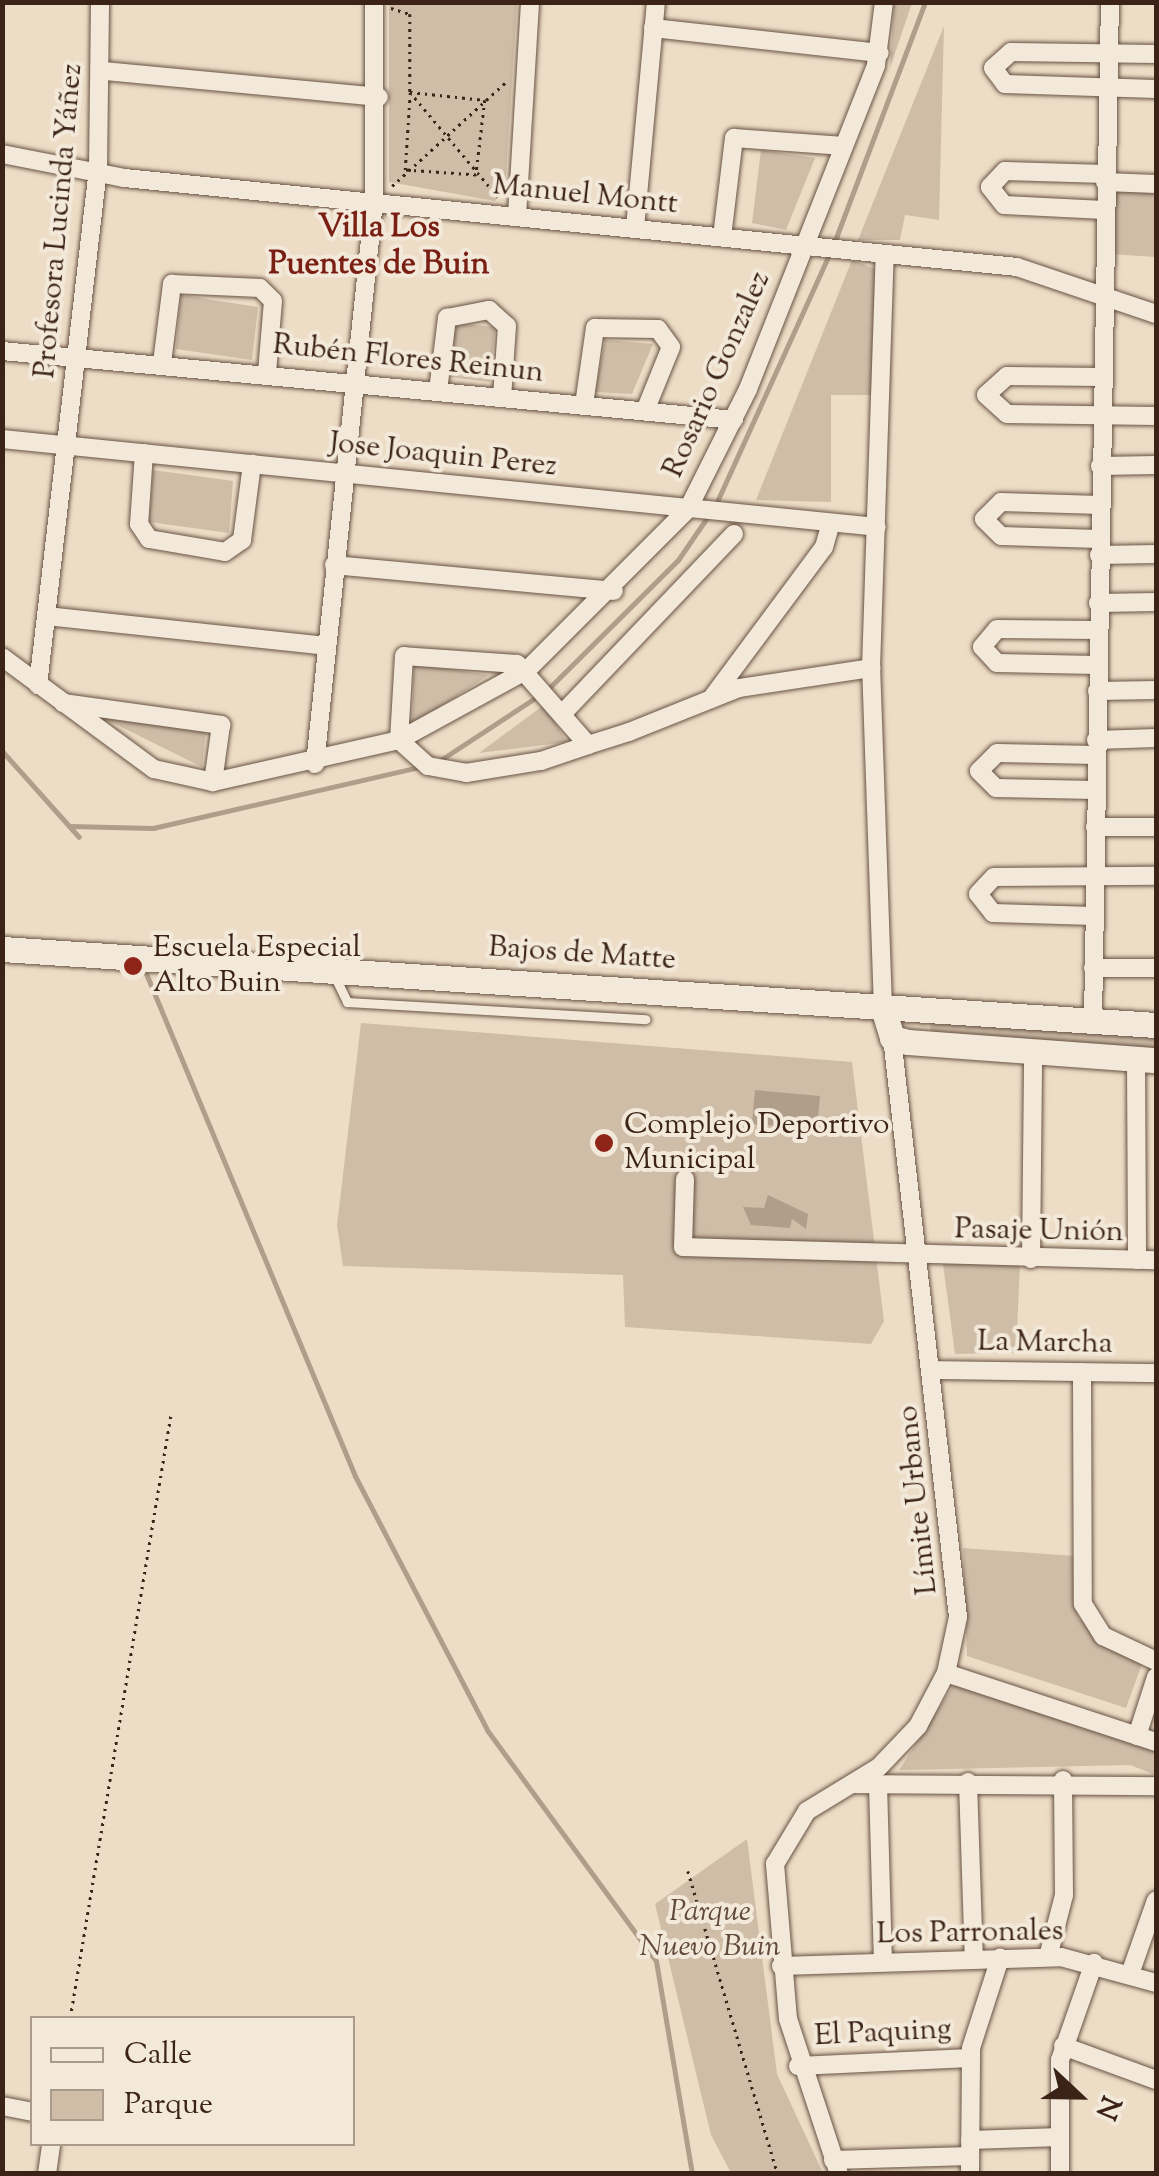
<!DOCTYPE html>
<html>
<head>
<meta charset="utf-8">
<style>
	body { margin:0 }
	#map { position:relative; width:1159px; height:2176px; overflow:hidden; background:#edddc6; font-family:"Sorts Mill Goudy",serif }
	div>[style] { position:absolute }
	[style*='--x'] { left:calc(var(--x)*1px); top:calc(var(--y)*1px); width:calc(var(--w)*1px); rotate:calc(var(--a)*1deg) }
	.green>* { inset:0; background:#cfbda8 }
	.water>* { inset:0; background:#b19e8a }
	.stream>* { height:5px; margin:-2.5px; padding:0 2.5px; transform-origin:2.5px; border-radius:2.5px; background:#b19e8a }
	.path>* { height:2.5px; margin-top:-1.25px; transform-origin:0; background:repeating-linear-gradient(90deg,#3c2317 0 2.5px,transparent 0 7.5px) }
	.roads { filter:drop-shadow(0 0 2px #685243) drop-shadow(0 0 2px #685243) }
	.service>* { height:9px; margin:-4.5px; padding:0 4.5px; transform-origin:4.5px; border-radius:4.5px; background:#f3e9da }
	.minor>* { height:18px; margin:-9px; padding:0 9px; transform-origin:9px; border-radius:9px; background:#f3e9da }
	.secondary>* { height:25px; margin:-12.5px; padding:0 12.5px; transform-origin:12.5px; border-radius:12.5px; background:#f3e9da }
	.dots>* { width:28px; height:28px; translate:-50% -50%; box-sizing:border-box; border:5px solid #f3e9da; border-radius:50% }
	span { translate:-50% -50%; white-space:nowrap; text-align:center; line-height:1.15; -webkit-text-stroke:8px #f3e9da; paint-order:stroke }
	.street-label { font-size:30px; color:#3c2317 }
	.poi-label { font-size:30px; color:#3c2317 }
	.left { translate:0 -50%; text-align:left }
	.park-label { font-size:30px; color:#614a3b; font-style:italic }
	.neighbourhood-label { font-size:32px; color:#7a1f14; font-weight:700 }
	.frame { position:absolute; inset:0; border:5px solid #3c2317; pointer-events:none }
	.legend { position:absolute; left:30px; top:2016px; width:325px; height:130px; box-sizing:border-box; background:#f3e9da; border:2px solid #aa9a8c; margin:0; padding:12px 18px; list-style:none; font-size:30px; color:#3c2317 }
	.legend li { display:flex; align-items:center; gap:20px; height:50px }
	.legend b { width:50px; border:2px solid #aa9a8c }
	.north { position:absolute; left:1029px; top:2046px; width:100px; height:100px; -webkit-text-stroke:8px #f3e9da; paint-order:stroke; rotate:112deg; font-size:28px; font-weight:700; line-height:40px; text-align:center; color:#3c2317 }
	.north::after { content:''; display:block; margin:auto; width:35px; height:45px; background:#3c2317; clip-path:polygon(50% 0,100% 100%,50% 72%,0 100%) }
</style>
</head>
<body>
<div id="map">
	<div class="green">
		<div style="clip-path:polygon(894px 2px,912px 3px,890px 68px,894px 3px)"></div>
		<div style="clip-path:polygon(389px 3px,517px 4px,505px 190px,495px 201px,389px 182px)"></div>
		<div style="clip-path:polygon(944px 26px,939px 220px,905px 215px,900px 240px,858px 240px)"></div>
		<div style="clip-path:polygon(761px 150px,815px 158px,786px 230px,752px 223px)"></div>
		<div style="clip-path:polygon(1111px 188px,1156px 190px,1156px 257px,1110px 254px)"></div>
		<div style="clip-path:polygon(852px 260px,876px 269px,877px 395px,831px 395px,831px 502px,756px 500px)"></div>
		<div style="clip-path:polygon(181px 295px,258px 307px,252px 360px,176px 349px)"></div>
		<div style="clip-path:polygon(455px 323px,495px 327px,490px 382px,450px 377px)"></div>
		<div style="clip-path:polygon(605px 340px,653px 344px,632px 394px,595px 392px)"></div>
		<div style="clip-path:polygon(153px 470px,233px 481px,229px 533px,149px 522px)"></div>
		<div style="clip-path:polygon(414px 664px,489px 675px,412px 725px)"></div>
		<div style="clip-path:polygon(544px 705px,567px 742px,479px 753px)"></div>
		<div style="clip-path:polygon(97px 715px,206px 731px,202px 767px)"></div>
		<div style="clip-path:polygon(930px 1020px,1156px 1031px,1156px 1053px,931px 1038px)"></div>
		<div style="clip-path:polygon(361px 1023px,852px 1062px,884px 1321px,871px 1344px,625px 1327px,623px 1275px,343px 1266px,337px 1225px)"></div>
		<div style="clip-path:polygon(943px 1264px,1020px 1264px,1016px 1353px,955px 1354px)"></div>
		<div style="clip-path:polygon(963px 1548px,1074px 1556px,1078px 1618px,1142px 1664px,1126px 1708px,967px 1656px)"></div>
		<div style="clip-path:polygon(956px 1682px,1156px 1750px,1156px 1775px,1130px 1765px,899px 1770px)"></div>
		<div style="clip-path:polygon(747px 1839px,777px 2074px,823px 2173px,731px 2173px,711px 2135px,655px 1904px)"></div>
	</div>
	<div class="water">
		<div style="clip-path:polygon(755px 1090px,820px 1096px,817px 1129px,752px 1124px)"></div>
		<div style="clip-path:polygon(768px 1195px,808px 1214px,806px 1229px,792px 1219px,790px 1228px,751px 1225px,743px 1207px,764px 1208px)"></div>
	</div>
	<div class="stream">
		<div style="--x:834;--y:243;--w:258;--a:-69.3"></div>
		<div style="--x:715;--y:506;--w:278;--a:-65.6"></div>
		<div style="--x:547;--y:690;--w:185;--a:-44.8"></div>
		<div style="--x:678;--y:560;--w:53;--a:-55.7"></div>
		<div style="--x:2;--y:751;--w:115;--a:48.2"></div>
		<div style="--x:439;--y:761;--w:118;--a:-33.3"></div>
		<div style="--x:69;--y:826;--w:84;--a:1.4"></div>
		<div style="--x:153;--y:828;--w:278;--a:-12.9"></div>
		<div style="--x:145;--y:971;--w:547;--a:67.42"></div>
		<div style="--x:355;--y:1476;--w:286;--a:62.5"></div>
		<div style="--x:487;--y:1730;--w:286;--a:53.8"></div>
		<div style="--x:656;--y:1961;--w:216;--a:80.4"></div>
	</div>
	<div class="path">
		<div style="--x:391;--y:8;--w:20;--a:18"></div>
		<div style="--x:410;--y:14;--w:78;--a:90"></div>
		<div style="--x:410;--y:92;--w:137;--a:50"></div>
		<div style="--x:410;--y:92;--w:75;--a:6.1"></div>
		<div style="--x:485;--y:100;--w:76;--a:96.8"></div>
		<div style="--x:476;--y:175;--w:71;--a:-176"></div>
		<div style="--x:405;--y:170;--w:78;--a:-86.3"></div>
		<div style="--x:392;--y:186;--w:157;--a:-42.4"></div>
		<div style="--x:688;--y:1871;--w:316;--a:73.5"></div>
		<div style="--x:70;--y:2018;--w:613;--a:-80.52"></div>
	</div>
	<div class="roads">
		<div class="service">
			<div style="--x:335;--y:977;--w:28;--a:64"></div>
			<div style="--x:347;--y:1002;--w:299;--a:3.3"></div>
		</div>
		<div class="minor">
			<div style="--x:653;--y:28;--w:228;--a:6.3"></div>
			<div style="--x:1156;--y:54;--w:145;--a:-179.2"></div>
			<div style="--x:1011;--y:52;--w:24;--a:138"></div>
			<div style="--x:993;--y:68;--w:20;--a:53"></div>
			<div style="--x:1005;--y:84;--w:151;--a:1.9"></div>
			<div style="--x:104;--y:71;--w:276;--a:5.4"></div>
			<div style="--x:2;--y:154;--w:124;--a:11.1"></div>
			<div style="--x:124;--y:178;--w:897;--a:5.69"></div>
			<div style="--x:1017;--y:267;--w:147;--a:18.7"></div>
			<div style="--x:1105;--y:182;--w:51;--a:2.2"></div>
			<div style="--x:1104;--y:210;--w:100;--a:-177.1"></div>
			<div style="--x:1004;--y:205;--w:23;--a:-128"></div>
			<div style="--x:990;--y:187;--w:22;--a:-47"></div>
			<div style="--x:1005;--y:171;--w:100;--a:1.7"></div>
			<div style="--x:517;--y:216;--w:214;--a:-86.5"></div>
			<div style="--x:635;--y:228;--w:227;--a:-84.7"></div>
			<div style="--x:722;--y:237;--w:100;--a:-83.1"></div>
			<div style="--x:734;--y:138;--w:110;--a:4.2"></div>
			<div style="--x:2;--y:351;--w:735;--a:5.38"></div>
			<div style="--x:162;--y:363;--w:80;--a:-82.8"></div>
			<div style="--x:172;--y:284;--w:88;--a:2.6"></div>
			<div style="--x:260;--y:288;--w:18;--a:45"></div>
			<div style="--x:273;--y:301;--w:72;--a:94.8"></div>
			<div style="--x:1101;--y:377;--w:94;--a:-179.4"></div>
			<div style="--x:1007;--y:376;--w:28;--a:138"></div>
			<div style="--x:986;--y:395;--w:28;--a:42"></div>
			<div style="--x:1007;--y:414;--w:149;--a:0.8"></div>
			<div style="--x:438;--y:391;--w:74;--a:-83"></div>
			<div style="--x:447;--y:318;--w:43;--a:-10.8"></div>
			<div style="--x:489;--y:310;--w:24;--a:42"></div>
			<div style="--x:507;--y:326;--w:71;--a:94"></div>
			<div style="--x:584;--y:405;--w:78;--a:-81.9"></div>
			<div style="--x:595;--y:328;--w:63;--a:0.9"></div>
			<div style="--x:658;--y:329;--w:22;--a:54"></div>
			<div style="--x:671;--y:347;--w:69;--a:112.1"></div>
			<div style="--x:2;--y:439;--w:879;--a:5.74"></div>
			<div style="--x:144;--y:453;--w:71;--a:94"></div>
			<div style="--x:139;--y:524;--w:18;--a:56"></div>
			<div style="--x:149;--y:539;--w:77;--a:9.7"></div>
			<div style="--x:225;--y:552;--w:21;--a:-35"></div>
			<div style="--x:242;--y:540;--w:77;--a:-82.5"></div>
			<div style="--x:1100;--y:466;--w:56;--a:-1"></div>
			<div style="--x:1099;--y:539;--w:98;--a:-178.2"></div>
			<div style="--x:1001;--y:536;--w:24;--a:-135"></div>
			<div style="--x:984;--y:519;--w:24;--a:-45"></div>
			<div style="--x:1001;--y:502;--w:99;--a:1.7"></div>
			<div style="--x:1099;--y:555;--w:57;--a:-1"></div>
			<div style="--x:334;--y:565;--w:281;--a:5.3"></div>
			<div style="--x:1098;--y:603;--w:58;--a:-1"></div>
			<div style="--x:46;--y:616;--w:282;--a:6.1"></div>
			<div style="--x:2;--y:657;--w:189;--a:36.4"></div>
			<div style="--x:154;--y:769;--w:60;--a:12.4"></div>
			<div style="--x:213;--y:782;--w:191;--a:-12.7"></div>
			<div style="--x:399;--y:740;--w:146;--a:-28.7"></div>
			<div style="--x:527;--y:670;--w:228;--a:-45"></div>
			<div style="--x:688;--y:509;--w:134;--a:-63.4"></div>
			<div style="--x:748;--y:389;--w:348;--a:-68.4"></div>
			<div style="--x:876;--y:65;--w:64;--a:-82.8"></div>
			<div style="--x:1097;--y:665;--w:100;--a:-178.9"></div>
			<div style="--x:997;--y:663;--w:22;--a:-133"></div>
			<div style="--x:982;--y:647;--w:23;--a:-50"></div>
			<div style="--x:997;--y:629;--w:101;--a:0.6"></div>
			<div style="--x:38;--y:685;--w:519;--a:-83.37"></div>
			<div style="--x:98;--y:169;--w:167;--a:-89.3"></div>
			<div style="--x:1097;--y:691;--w:59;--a:-1"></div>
			<div style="--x:711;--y:699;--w:189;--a:-53.4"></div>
			<div style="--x:824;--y:547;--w:25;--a:-74"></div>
			<div style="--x:63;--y:703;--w:160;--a:7.9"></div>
			<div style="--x:221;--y:725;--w:58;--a:98"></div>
			<div style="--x:562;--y:714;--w:249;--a:-46.3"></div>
			<div style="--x:1096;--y:740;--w:60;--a:-1.9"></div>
			<div style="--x:588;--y:745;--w:108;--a:-131.2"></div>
			<div style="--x:517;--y:664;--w:113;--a:-176"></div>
			<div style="--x:404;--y:656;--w:84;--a:93.4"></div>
			<div style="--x:399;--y:740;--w:39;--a:42"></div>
			<div style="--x:428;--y:766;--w:39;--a:10"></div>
			<div style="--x:466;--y:773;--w:76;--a:-9.1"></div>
			<div style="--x:541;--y:761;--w:50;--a:-18.8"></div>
			<div style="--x:588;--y:745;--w:43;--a:-17.6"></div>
			<div style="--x:629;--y:732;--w:118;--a:-21.8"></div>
			<div style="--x:739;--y:688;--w:134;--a:-8.6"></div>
			<div style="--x:315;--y:764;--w:565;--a:-84.01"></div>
			<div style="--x:374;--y:202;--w:200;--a:-90"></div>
			<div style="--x:1096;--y:790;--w:100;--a:-178.9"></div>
			<div style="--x:996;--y:788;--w:24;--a:-135"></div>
			<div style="--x:979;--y:771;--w:25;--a:-45"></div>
			<div style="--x:997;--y:753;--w:99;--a:1.2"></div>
			<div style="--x:1095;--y:827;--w:61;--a:0"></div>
			<div style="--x:1094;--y:916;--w:101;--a:-178.3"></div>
			<div style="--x:993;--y:913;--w:24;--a:-128"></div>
			<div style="--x:978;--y:894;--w:23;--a:-47"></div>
			<div style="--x:994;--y:877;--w:162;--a:-0.4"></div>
			<div style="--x:1093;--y:968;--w:63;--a:0"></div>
			<div style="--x:883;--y:1008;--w:340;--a:-92"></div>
			<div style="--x:871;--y:668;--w:414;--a:-88.1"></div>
			<div style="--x:1093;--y:1022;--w:1020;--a:-89.05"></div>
			<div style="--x:1136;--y:1058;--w:202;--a:89.7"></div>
			<div style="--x:685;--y:1179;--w:68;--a:91.7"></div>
			<div style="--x:683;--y:1247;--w:473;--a:1.6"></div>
			<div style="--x:1031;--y:1259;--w:206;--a:-89.4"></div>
			<div style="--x:933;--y:1370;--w:223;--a:0.8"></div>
			<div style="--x:1082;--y:1372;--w:232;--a:89.8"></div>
			<div style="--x:1083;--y:1604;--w:38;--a:58"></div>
			<div style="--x:1103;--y:1636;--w:59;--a:25.3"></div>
			<div style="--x:946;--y:1673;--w:221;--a:18.2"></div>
			<div style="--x:1137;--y:1736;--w:62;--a:-72.1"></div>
			<div style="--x:968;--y:1782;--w:177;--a:88.1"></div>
			<div style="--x:852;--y:1784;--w:304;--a:0.4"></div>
			<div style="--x:878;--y:1784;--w:178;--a:88.4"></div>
			<div style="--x:1048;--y:1957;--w:64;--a:-75.5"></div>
			<div style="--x:1064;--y:1895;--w:115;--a:-90.5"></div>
			<div style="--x:781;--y:1966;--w:280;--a:-1.8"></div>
			<div style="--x:1061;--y:1957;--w:98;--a:15.3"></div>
			<div style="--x:1130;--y:1974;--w:78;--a:-70.6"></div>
			<div style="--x:1063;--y:2046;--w:99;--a:20.1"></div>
			<div style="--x:798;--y:2066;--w:172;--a:-2.7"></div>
			<div style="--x:2;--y:2106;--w:31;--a:11"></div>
			<div style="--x:970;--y:2140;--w:90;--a:-1.9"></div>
			<div style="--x:833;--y:2160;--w:137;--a:-1.7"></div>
			<div style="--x:47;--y:2174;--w:30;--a:-82"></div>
			<div style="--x:839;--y:2174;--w:163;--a:-108.2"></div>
			<div style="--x:788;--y:2019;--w:156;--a:-94.8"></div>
			<div style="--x:775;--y:1864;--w:62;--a:-58.9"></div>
			<div style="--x:807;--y:1811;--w:84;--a:-31.4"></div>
			<div style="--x:879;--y:1767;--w:57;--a:-46.4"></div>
			<div style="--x:918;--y:1726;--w:60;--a:-62.2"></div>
			<div style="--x:946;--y:1673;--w:57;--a:-77.9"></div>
			<div style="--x:958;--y:1617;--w:583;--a:-96.5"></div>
			<div style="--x:970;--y:2174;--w:126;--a:-89.5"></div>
			<div style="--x:971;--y:2048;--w:95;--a:-72.1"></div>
			<div style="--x:1060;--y:2174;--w:114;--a:-90"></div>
			<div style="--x:1060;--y:2060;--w:103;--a:-70.7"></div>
		</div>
		<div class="secondary">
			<div style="--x:2;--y:949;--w:1156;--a:3.77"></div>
			<div style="--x:883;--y:1008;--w:31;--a:73"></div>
			<div style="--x:892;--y:1038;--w:16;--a:14"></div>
			<div style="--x:908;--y:1042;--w:249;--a:4.2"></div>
		</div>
	</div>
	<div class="dots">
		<div style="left:133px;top:966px;background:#8f2418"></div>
		<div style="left:604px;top:1143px;background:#8f2418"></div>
	</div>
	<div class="street-label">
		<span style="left:585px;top:196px;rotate:6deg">Manuel Montt</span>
		<span style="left:60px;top:221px;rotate:-85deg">Profesora Lucinda Yáñez</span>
		<span style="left:408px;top:360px;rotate:6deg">Rubén Flores Reinun</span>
		<span style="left:718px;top:375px;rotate:-66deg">Rosario Gonzalez</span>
		<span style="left:443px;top:456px;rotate:6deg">Jose Joaquin Perez</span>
		<span style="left:582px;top:955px;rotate:4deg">Bajos de Matte</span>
		<span style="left:1039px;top:1232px;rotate:1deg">Pasaje Unión</span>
		<span style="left:1045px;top:1344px;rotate:1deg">La Marcha</span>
		<span style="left:919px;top:1500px;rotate:-96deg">Límite Urbano</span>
		<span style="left:970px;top:1934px;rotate:-1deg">Los Parronales</span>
		<span style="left:883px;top:2034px;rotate:-3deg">El Paquing</span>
	</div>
	<div class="poi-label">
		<span class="left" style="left:153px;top:966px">Escuela Especial<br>Alto Buin</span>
		<span class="left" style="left:624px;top:1143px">Complejo Deportivo<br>Municipal</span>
	</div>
	<div class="park-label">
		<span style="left:710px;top:1930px">Parque<br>Nuevo Buin</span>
	</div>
	<div class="neighbourhood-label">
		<span style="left:379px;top:247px">Villa Los<br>Puentes de Buin</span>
	</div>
	<div class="frame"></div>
	<ul class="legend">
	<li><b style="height:12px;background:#f3e9da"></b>Calle</li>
	<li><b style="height:28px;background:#cfbda8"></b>Parque</li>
	</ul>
	<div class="north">N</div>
</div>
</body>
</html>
